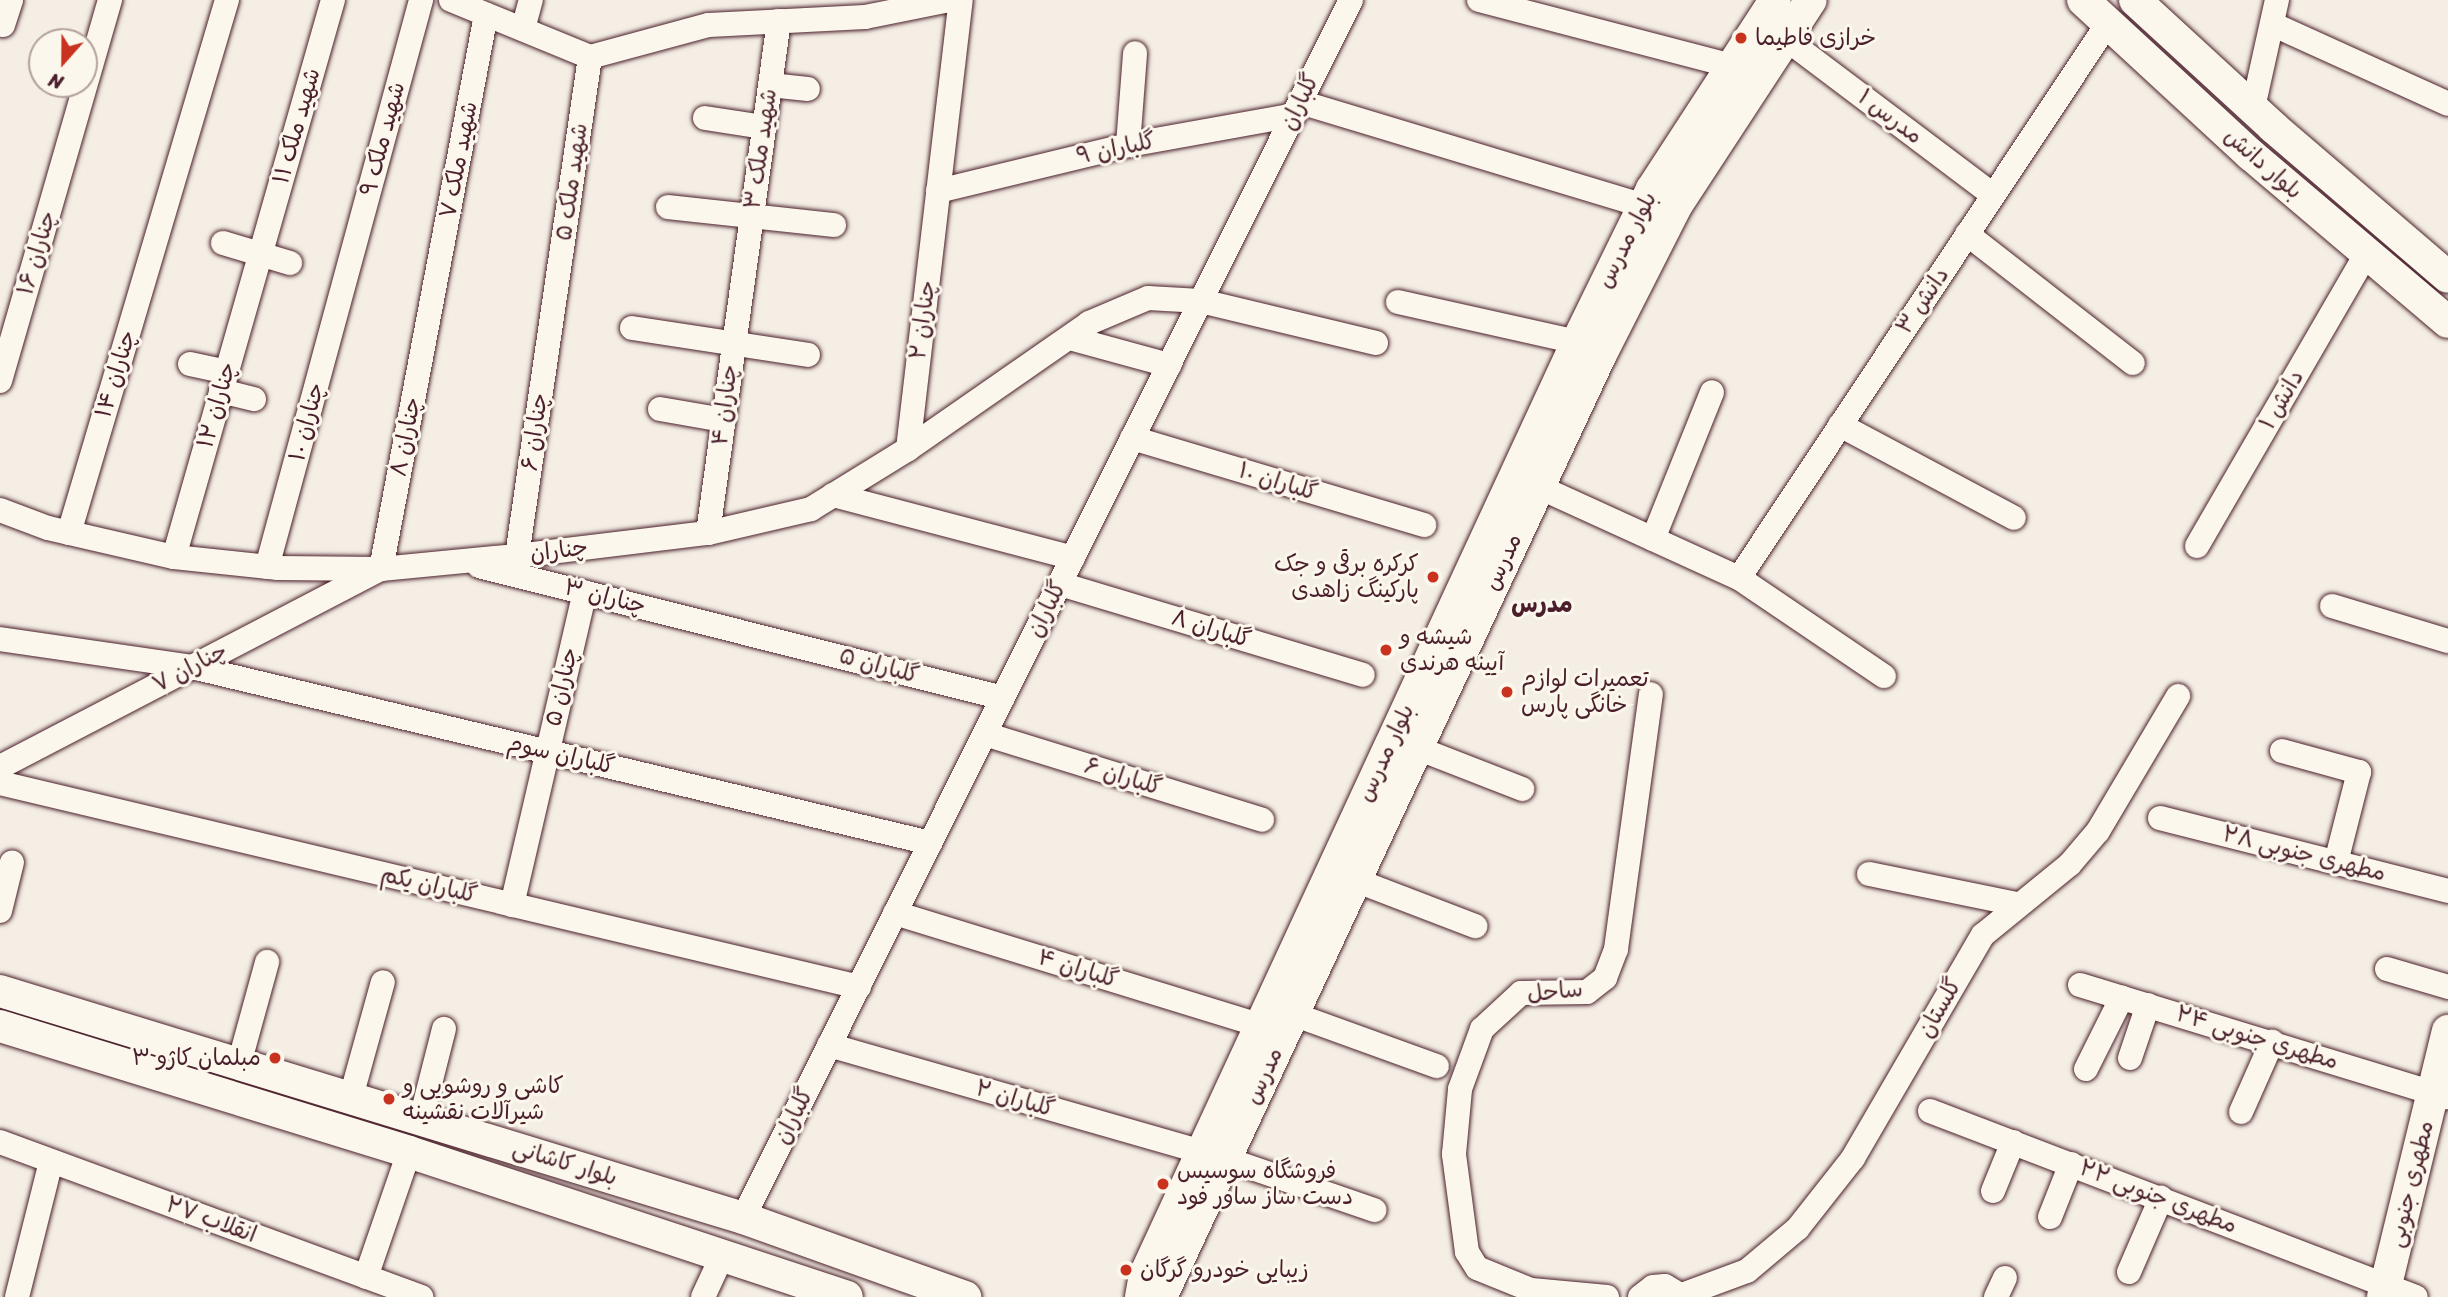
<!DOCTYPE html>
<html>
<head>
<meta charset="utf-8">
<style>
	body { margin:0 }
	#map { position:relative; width:2448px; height:1297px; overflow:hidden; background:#f4eee4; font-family:Sriracha,"Playpen Sans Arabic",sans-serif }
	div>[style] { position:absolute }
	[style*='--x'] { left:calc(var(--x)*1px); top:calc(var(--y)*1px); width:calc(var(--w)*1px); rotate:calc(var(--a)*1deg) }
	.roads { filter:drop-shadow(0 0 2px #4a1f2b) drop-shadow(0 0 2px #4a1f2b) }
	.minor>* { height:24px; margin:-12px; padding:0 12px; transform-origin:12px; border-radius:12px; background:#fbf7ec }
	.major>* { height:32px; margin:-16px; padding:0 16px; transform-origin:16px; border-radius:16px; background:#fbf7ec }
	.dots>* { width:19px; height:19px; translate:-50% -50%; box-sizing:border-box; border:4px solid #fbf7ec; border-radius:50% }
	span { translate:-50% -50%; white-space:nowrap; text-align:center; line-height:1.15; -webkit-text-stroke:6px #fbf7ec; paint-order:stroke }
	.poi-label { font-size:23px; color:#4a1f2b }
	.left { translate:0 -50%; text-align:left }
	.right { translate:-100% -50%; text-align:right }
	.street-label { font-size:23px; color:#4a1f2b }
	.neighbourhood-label { font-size:24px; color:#4a1f2b; font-weight:700 }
	.north { position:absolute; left:28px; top:28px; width:70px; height:70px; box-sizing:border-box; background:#fbf7ec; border:2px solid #b4a19f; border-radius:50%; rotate:201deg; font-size:19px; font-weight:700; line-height:28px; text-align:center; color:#4a1f2b }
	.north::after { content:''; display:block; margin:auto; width:24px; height:32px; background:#c8321e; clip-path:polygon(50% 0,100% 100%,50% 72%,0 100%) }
</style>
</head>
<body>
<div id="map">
	<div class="roads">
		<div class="minor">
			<div style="--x:451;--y:0;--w:150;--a:22.3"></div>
			<div style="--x:590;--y:57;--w:123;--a:-15.1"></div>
			<div style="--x:709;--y:25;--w:156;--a:-2.9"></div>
			<div style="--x:865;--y:17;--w:87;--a:-11.3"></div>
			<div style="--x:1479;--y:0;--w:261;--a:14.6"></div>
			<div style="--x:2272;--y:24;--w:193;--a:24.4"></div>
			<div style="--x:3;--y:25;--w:26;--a:-72"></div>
			<div style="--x:523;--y:29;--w:30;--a:-75"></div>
			<div style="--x:1786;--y:39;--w:259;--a:37"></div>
			<div style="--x:770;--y:85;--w:38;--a:6"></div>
			<div style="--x:1300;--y:102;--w:359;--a:16.8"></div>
			<div style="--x:2253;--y:108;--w:111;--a:-77.5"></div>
			<div style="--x:705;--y:118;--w:60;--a:8.7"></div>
			<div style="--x:1128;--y:145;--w:92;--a:-85.6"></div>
			<div style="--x:938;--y:191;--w:195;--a:-13.6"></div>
			<div style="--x:1128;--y:145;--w:169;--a:-10.2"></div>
			<div style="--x:668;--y:207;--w:167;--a:6.2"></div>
			<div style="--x:1967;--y:234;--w:210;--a:37.9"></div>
			<div style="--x:223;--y:243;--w:70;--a:16.6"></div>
			<div style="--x:1398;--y:302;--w:183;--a:12.6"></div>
			<div style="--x:632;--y:328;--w:178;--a:8.7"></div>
			<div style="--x:1070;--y:338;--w:103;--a:15.3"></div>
			<div style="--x:190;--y:364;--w:38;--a:12"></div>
			<div style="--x:0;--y:381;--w:397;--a:-73.9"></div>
			<div style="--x:221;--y:391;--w:34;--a:14"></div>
			<div style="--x:660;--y:409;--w:65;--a:9.8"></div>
			<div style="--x:1840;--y:425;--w:197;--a:28.1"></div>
			<div style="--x:1132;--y:438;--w:305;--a:16.6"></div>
			<div style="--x:908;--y:449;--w:452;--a:-83.3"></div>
			<div style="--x:1539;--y:487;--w:220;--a:24.5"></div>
			<div style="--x:1739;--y:578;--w:175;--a:34.1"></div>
			<div style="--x:833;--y:495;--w:248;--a:14.7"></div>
			<div style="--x:0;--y:510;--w:51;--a:20.6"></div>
			<div style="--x:48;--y:528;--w:129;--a:13"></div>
			<div style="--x:174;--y:557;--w:105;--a:6"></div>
			<div style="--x:278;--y:568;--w:103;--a:0.6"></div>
			<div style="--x:381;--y:569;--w:137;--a:-5.5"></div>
			<div style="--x:517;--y:556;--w:192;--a:-6.9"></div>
			<div style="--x:708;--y:533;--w:106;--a:-13.1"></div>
			<div style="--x:811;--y:509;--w:114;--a:-31.7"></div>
			<div style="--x:908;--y:449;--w:221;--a:-34.8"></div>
			<div style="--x:1089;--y:323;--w:64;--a:-23"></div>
			<div style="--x:1148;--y:298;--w:53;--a:3.2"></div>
			<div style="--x:1201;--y:301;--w:180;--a:13.5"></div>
			<div style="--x:69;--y:533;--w:556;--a:-73.49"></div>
			<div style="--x:708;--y:533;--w:517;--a:-82.11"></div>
			<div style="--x:1653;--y:539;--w:158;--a:-68.1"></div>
			<div style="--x:2197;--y:546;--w:339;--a:-59.9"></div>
			<div style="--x:517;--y:556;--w:504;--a:-81.68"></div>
			<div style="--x:174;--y:557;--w:579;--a:-74.07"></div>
			<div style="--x:479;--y:566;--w:540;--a:14.14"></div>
			<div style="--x:267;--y:567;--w:588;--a:-74.8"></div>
			<div style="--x:1739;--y:578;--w:666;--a:-56.38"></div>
			<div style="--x:1060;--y:584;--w:316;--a:16.7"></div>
			<div style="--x:2332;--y:606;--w:121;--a:16.8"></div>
			<div style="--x:0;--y:639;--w:194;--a:8.3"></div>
			<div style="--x:192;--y:667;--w:759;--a:13.41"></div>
			<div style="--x:985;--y:734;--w:290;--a:17.2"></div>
			<div style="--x:1417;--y:748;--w:113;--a:21.3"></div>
			<div style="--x:2282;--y:751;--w:80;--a:15.3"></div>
			<div style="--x:2359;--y:772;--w:93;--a:104.3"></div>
			<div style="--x:0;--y:767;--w:429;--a:-27.5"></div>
			<div style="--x:381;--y:569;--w:564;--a:-79.27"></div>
			<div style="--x:0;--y:783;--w:883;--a:13.36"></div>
			<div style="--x:2160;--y:818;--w:297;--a:14.2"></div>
			<div style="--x:1869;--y:874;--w:151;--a:11.5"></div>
			<div style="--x:1355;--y:880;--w:129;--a:21"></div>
			<div style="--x:512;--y:905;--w:321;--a:-76.9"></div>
			<div style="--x:0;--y:911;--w:50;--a:-76.2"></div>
			<div style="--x:895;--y:913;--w:382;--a:17.1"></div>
			<div style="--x:2387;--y:969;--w:64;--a:16.4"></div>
			<div style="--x:2080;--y:985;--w:384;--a:17"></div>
			<div style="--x:1293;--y:1014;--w:153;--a:19.9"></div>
			<div style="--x:829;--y:1045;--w:388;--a:16"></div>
			<div style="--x:2130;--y:1058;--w:56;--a:-71.2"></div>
			<div style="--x:239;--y:1064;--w:106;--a:-74.6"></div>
			<div style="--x:2086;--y:1069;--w:80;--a:-63.4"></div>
			<div style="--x:351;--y:1097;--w:119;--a:-74.5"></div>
			<div style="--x:1930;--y:1111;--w:520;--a:20.94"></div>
			<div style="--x:2241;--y:1112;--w:77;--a:-66.1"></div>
			<div style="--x:421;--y:1119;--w:93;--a:-75.7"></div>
			<div style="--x:0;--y:1142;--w:449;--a:20.2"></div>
			<div style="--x:1226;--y:1159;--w:157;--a:19"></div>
			<div style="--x:1993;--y:1191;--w:53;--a:-67.8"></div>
			<div style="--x:2050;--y:1217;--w:57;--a:-68.4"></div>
			<div style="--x:743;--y:1218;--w:1361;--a:-63.47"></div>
			<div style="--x:2129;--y:1272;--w:81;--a:-66.6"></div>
			<div style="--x:366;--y:1277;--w:132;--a:-71"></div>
			<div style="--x:1682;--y:1295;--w:69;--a:-20.3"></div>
			<div style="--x:1747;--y:1271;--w:67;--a:-40.1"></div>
			<div style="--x:1798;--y:1228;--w:89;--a:-51.8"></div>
			<div style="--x:1853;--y:1158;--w:258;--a:-59.8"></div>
			<div style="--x:1983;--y:935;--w:112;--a:-39.2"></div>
			<div style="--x:2070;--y:864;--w:43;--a:-49.7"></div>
			<div style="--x:2098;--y:831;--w:157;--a:-59.3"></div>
			<div style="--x:17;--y:1297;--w:139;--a:-75.9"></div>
			<div style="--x:703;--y:1297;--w:47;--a:-65.1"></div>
			<div style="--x:1607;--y:1297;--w:76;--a:-174.7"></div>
			<div style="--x:1531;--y:1290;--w:58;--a:-157.8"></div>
			<div style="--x:1477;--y:1268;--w:19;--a:-122"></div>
			<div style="--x:1467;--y:1252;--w:99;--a:-97.6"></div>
			<div style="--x:1454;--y:1154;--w:65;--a:-84.7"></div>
			<div style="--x:1460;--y:1089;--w:64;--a:-69.9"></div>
			<div style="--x:1482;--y:1029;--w:53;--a:-42.7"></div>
			<div style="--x:1521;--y:993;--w:66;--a:-0.9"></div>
			<div style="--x:1587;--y:992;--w:23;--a:-38"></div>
			<div style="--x:1605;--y:978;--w:31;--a:-69"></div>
			<div style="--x:1616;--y:949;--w:257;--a:-82.2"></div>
			<div style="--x:1640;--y:1297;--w:16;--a:-38"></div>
			<div style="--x:1653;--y:1287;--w:12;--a:-5"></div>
			<div style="--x:1665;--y:1286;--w:21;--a:31"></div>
			<div style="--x:1996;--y:1297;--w:21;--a:-65"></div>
		</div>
		<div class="major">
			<div style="--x:2083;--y:0;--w:229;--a:42.7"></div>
			<div style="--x:2251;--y:155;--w:258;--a:40.3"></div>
			<div style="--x:2135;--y:0;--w:188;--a:42.6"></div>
			<div style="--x:2273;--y:127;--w:230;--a:40.6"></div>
			<div style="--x:0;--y:991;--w:777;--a:16.99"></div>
			<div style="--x:743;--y:1218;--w:236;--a:19.6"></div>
			<div style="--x:0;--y:1026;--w:428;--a:17.1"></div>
			<div style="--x:409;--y:1152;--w:461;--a:18.3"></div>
			<div style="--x:1141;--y:1297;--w:22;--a:-80"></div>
			<div style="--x:1145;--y:1275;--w:1028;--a:-65.15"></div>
			<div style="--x:1577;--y:342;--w:170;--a:-63.9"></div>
			<div style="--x:1652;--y:189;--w:225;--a:-56.9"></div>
			<div style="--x:1161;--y:1297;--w:1038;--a:-64.99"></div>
			<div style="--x:1600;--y:356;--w:168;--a:-63.1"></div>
			<div style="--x:1676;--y:206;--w:246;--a:-56.8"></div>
			<div style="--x:2383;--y:1297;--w:274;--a:-76.3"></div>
		</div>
	</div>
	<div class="dots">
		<div style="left:1741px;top:38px;background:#c8321e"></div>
		<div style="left:1433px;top:577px;background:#c8321e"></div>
		<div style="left:1386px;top:650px;background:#c8321e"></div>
		<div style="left:1507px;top:692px;background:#c8321e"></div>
		<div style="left:275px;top:1058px;background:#c8321e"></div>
		<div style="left:389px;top:1099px;background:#c8321e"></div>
		<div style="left:1163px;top:1184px;background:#c8321e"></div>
		<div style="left:1126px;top:1270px;background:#c8321e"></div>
	</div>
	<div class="poi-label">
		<span class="left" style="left:1755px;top:38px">خرازی فاطیما</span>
		<span class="right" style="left:1419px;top:577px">کرکره برقی و جک<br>پارکینگ زاهدی</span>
		<span class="left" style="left:1400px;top:650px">شیشه و<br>آیینه هرندی</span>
		<span class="left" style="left:1521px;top:692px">تعمیرات لوازم<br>خانگی پارس</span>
		<span class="right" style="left:261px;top:1058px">مبلمان کاژو ۳</span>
		<span class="left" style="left:403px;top:1099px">کاشی و روشویی و<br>شیرآلات نقشینه</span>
		<span class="left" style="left:1177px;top:1184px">فروشگاه سوسیس<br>دست ساز ساور فود</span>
		<span class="left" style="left:1140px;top:1270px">زیبایی خودرو گرگان</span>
	</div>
	<div class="street-label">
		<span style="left:1300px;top:102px;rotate:-64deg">گلباران</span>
		<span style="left:1890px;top:117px;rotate:37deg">مدرس ۱</span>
		<span style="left:297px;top:126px;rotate:-74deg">شهید ملک ۱۱</span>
		<span style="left:383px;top:139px;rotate:-75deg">شهید ملک ۹</span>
		<span style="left:761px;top:149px;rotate:-82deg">۳ شهید ملک</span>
		<span style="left:1116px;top:149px;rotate:-12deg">۹ گلباران</span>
		<span style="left:459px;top:160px;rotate:-79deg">شهید ملک ۷</span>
		<span style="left:2263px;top:164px;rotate:41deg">بلوار دانش</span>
		<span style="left:572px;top:182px;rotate:-82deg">شهید ملک ۵</span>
		<span style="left:1627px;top:240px;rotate:-63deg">بلوار مدرس</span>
		<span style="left:37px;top:253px;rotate:-74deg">چناران ۱۶</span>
		<span style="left:1923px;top:301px;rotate:-56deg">دانش ۳</span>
		<span style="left:923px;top:320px;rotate:-83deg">۲ چناران</span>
		<span style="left:116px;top:374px;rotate:-73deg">چناران ۱۴</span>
		<span style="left:2282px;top:400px;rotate:-60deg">دانش ۱</span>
		<span style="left:217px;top:405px;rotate:-74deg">چناران ۱۲</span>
		<span style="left:725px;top:405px;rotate:-83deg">۴ چناران</span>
		<span style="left:307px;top:422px;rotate:-75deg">چناران ۱۰</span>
		<span style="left:535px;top:432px;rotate:-82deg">چناران ۶</span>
		<span style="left:406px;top:437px;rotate:-79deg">چناران ۸</span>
		<span style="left:1278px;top:482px;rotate:17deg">گلباران ۱۰</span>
		<span style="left:559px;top:551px;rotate:-7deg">چناران</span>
		<span style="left:1503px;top:562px;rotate:-65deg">مدرس</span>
		<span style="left:605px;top:597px;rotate:14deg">چناران ۳</span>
		<span style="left:1047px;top:609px;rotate:-63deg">گلباران</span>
		<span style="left:1211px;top:629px;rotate:17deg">گلباران ۸</span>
		<span style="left:879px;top:666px;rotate:15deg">گلباران ۵</span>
		<span style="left:190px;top:668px;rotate:-28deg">چناران ۷</span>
		<span style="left:562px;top:687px;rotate:-77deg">۵ چناران</span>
		<span style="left:1386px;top:753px;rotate:-65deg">بلوار مدرس</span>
		<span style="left:561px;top:755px;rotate:13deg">گلباران سوم</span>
		<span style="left:1123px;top:777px;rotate:17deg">گلباران ۶</span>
		<span style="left:2304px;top:854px;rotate:14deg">۲۸ مطهری جنوبی</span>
		<span style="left:429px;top:885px;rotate:13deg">گلباران یکم</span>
		<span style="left:1078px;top:969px;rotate:17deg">گلباران ۴</span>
		<span style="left:1555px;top:992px;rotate:-6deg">ساحل</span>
		<span style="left:1940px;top:1008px;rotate:-60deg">گلستان</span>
		<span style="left:2257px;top:1038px;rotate:17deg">مطهری جنوبی ۲۴</span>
		<span style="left:1264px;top:1076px;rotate:-65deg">مدرس</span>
		<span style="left:1015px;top:1099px;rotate:16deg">گلباران ۲</span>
		<span style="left:794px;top:1116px;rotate:-63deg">گلباران</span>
		<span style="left:565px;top:1163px;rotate:17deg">بلوار کاشانی</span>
		<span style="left:2411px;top:1184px;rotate:-76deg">مطهری جنوبی</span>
		<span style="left:2158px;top:1197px;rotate:21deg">مطهری جنوبی ۲۲</span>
		<span style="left:211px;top:1220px;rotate:20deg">انقلاب ۲۷</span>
	</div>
	<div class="neighbourhood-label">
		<span style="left:1542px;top:605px">مدرس</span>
	</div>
	<div class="north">N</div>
</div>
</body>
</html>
